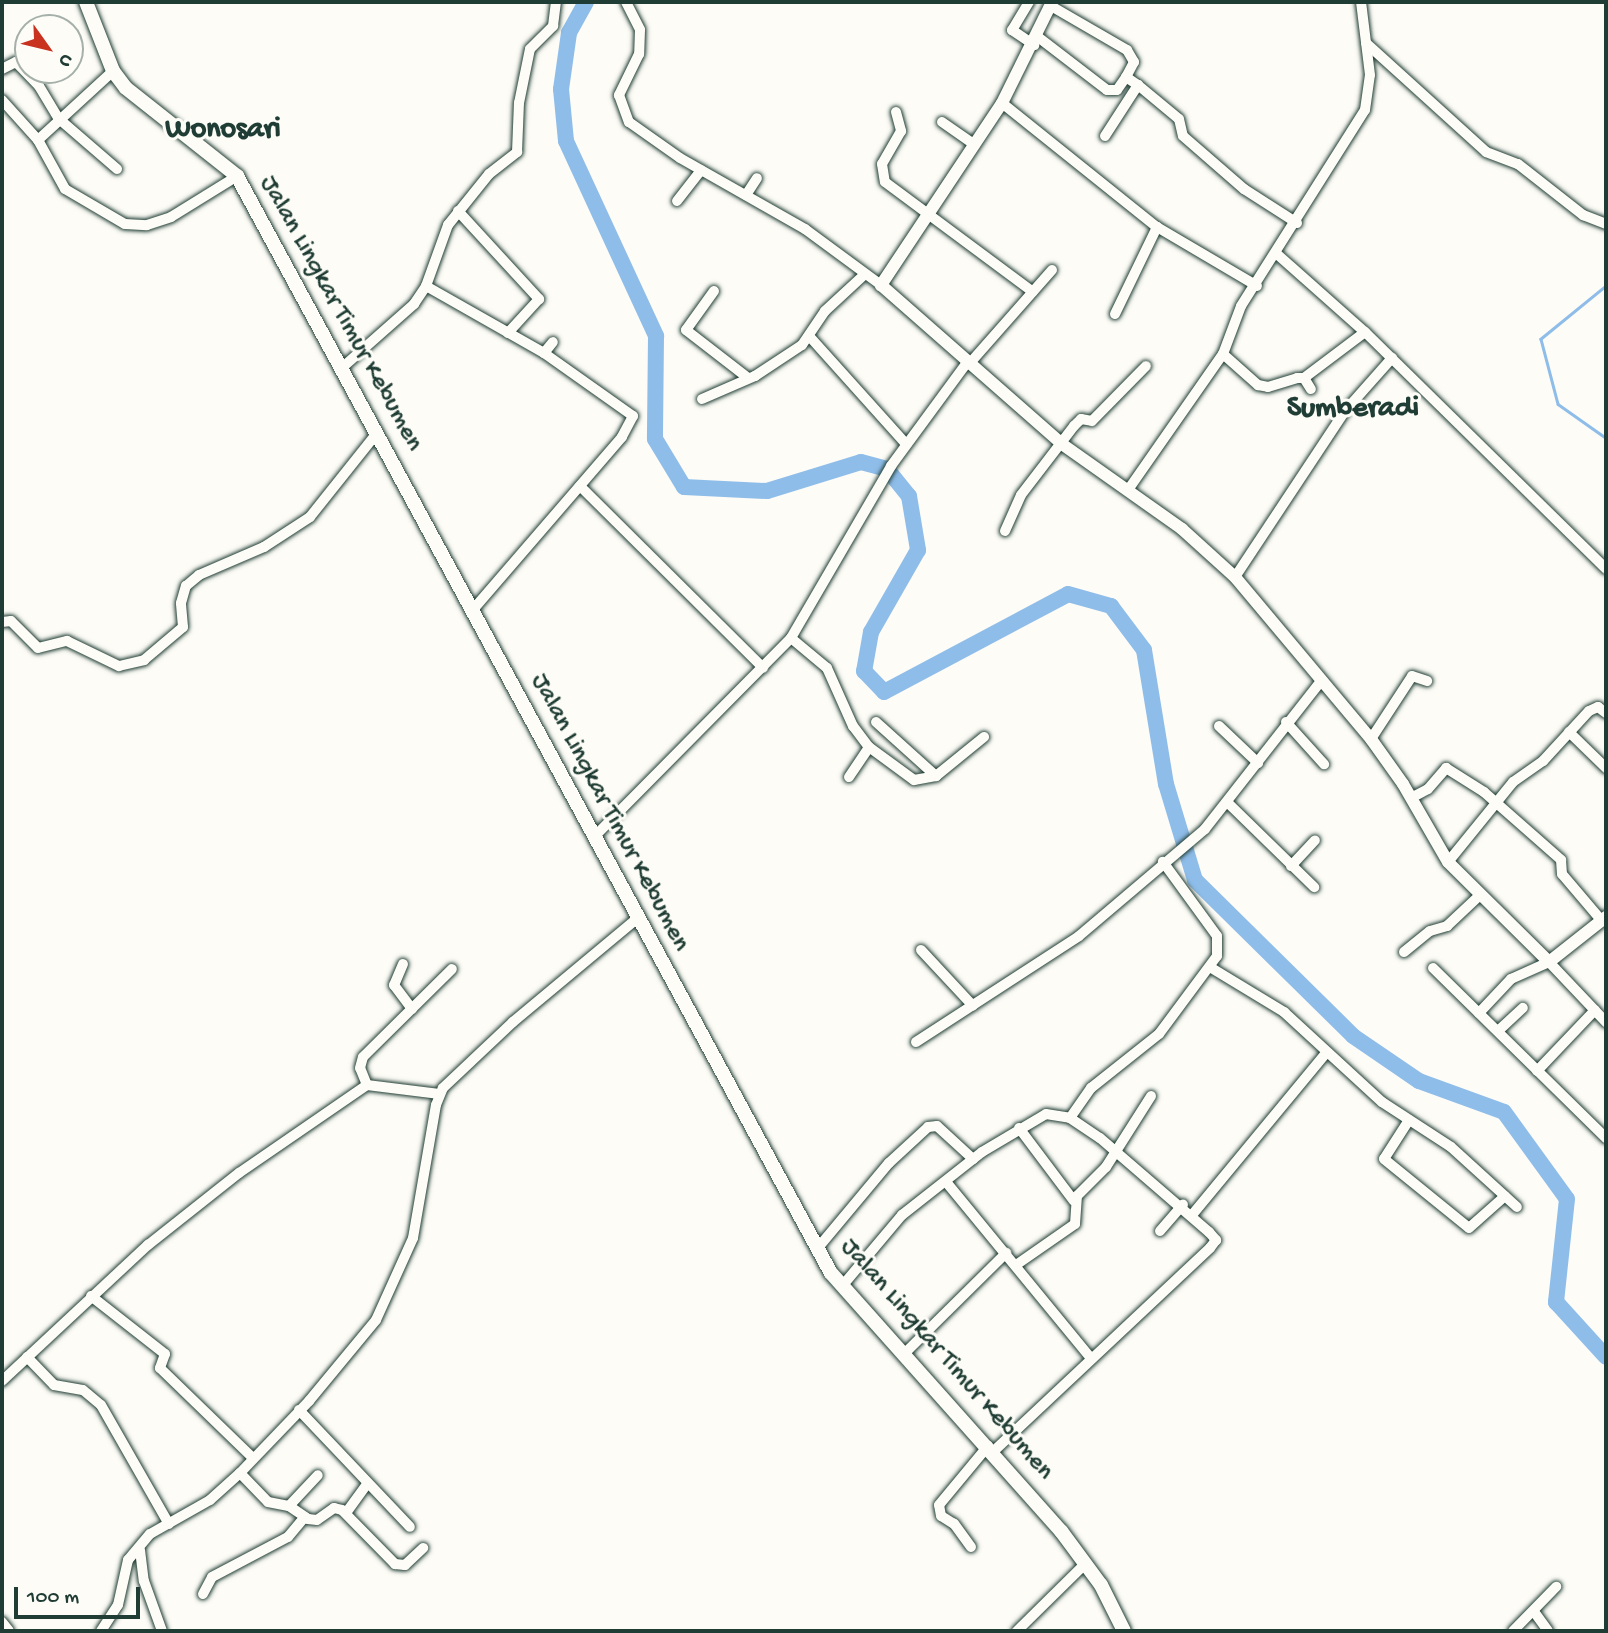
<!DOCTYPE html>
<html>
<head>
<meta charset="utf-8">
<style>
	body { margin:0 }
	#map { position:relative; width:1608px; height:1633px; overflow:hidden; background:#fdfcf7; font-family:"Gochi Hand",sans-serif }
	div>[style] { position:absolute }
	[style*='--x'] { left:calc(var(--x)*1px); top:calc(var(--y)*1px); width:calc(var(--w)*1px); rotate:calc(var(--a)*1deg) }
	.stream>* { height:2.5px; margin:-1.25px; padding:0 1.25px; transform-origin:1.25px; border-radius:1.25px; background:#8fbde9 }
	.river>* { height:16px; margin:-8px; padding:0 8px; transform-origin:8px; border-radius:8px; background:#8fbde9 }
	.roads { filter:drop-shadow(0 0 2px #1f3d34) drop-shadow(0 0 2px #1f3d34) }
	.minor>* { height:10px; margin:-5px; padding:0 5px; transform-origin:5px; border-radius:5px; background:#fdfcf7 }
	.tertiary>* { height:12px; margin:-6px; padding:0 6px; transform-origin:6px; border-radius:6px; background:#fdfcf7 }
	.secondary>* { height:14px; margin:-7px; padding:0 7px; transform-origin:7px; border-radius:7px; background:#fdfcf7 }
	span { translate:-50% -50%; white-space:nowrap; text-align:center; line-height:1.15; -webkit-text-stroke:6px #fdfcf7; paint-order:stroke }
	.street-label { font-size:26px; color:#1f3d34 }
	.quarter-label { font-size:30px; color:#1f3d34; font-weight:700 }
	.frame { position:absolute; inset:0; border:4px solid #1f3d34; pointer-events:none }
	.north { position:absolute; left:14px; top:14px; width:70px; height:70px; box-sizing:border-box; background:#fdfcf7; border:2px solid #a4b0a9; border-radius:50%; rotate:124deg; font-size:19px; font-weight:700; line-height:28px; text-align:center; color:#1f3d34 }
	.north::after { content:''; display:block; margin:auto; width:24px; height:32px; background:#c8321e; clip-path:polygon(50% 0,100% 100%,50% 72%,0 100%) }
	.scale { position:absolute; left:14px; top:1587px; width:126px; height:32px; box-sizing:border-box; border:4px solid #1f3d34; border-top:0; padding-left:9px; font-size:21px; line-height:24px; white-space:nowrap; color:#1f3d34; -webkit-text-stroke:5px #fdfcf7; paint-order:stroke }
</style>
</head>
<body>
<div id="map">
	<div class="stream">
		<div style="--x:1606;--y:286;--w:84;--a:140.8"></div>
		<div style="--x:1541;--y:339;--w:67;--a:75.3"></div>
		<div style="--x:1558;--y:404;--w:59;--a:35.3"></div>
	</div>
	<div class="river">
		<div style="--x:586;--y:2;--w:35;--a:119"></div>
		<div style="--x:569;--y:33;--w:57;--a:98.1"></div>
		<div style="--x:561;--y:89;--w:52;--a:84.5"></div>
		<div style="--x:566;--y:141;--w:215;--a:65.2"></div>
		<div style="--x:656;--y:336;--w:103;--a:90.6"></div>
		<div style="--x:655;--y:439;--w:56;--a:58.9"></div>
		<div style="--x:684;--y:487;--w:83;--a:2.8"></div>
		<div style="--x:767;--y:491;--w:98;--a:-17.1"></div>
		<div style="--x:861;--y:462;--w:27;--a:15"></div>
		<div style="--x:887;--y:469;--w:35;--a:51"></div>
		<div style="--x:909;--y:496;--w:55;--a:80.5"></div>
		<div style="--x:918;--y:550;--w:95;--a:119.8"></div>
		<div style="--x:871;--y:632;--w:40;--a:100"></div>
		<div style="--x:864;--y:671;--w:29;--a:46"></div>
		<div style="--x:884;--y:692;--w:208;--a:-28"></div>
		<div style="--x:1068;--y:594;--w:45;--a:15.6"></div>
		<div style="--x:1111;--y:606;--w:55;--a:53.1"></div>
		<div style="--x:1144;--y:650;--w:136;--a:80.7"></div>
		<div style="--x:1166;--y:784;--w:100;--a:73.2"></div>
		<div style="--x:1195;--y:880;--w:222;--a:44.6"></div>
		<div style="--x:1353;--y:1036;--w:80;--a:34.3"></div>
		<div style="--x:1419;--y:1081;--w:90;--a:20"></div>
		<div style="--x:1504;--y:1112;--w:107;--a:54.1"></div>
		<div style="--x:1567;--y:1199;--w:104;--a:96.1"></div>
		<div style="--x:1556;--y:1302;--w:74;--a:47.7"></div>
	</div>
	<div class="roads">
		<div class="minor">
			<div style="--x:626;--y:2;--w:31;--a:63"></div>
			<div style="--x:640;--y:30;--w:24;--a:92"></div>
			<div style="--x:639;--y:54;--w:46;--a:116"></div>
			<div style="--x:619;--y:95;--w:29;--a:70"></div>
			<div style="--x:629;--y:122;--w:62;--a:35.2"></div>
			<div style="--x:680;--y:158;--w:144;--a:29.6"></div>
			<div style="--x:805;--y:229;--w:94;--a:36.4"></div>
			<div style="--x:1029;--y:2;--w:33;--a:121"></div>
			<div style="--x:1012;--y:30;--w:27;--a:34"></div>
			<div style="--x:1051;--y:6;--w:88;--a:30.1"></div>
			<div style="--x:1127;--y:50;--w:14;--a:60"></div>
			<div style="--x:1134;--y:62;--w:17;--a:118"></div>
			<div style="--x:1038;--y:37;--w:87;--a:37.5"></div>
			<div style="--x:1107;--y:90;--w:10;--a:0"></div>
			<div style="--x:1117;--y:90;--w:16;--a:-55"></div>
			<div style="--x:1126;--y:77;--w:14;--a:34"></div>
			<div style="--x:1366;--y:43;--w:162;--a:42.2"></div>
			<div style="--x:1486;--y:152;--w:34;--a:21"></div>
			<div style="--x:1518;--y:164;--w:83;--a:38.1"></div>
			<div style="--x:1583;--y:215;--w:25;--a:21"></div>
			<div style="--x:2;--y:69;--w:16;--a:-27"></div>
			<div style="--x:16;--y:62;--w:33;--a:46"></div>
			<div style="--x:39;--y:86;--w:37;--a:59"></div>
			<div style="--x:58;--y:118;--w:78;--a:40.8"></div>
			<div style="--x:2;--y:100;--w:54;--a:48"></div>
			<div style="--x:38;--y:140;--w:56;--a:61.1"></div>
			<div style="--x:65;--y:189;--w:69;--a:30.3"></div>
			<div style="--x:125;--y:224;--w:22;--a:3"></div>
			<div style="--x:147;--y:225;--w:25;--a:-18"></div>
			<div style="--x:171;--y:217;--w:78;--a:-31.8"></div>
			<div style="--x:1002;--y:103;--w:198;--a:38.7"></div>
			<div style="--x:1157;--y:227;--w:116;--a:30.5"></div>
			<div style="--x:896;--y:112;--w:20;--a:75"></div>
			<div style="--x:901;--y:131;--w:38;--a:120"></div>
			<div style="--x:882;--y:164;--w:18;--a:81"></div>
			<div style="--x:885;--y:182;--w:184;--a:36.6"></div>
			<div style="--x:942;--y:122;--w:40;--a:34.9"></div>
			<div style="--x:1105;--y:136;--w:61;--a:-57.1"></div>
			<div style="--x:1138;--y:85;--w:53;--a:39.7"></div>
			<div style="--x:1179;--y:119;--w:17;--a:77"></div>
			<div style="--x:1183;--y:136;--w:81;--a:41"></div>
			<div style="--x:1244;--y:189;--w:63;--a:32.7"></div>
			<div style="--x:38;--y:140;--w:102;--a:-42.6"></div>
			<div style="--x:746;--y:195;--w:20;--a:-57"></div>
			<div style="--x:677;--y:201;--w:39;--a:-52"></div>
			<div style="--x:458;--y:211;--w:120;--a:47.4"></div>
			<div style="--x:539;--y:299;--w:46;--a:132.4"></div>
			<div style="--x:1277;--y:254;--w:118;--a:41.6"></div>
			<div style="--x:1365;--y:332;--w:338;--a:44.5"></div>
			<div style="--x:426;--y:286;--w:136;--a:29.6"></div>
			<div style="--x:544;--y:353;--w:109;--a:35.3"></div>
			<div style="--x:633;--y:416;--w:24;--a:118"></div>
			<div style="--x:622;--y:437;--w:230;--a:130.8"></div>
			<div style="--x:714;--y:291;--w:48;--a:125.7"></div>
			<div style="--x:686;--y:330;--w:78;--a:37.7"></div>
			<div style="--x:1115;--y:314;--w:97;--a:-64.2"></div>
			<div style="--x:810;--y:337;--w:144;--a:48.1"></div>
			<div style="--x:544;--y:353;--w:14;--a:-51"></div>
			<div style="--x:1223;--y:354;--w:47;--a:41.5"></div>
			<div style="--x:1258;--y:385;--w:10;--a:11"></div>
			<div style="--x:1268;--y:387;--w:30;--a:-17"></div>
			<div style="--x:1297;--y:378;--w:7;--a:0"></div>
			<div style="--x:1304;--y:378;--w:13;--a:58"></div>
			<div style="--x:970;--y:363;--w:124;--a:-48.6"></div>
			<div style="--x:344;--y:366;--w:94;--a:-41.5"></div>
			<div style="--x:414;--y:304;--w:22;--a:-56"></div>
			<div style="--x:426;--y:286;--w:65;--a:-70.2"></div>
			<div style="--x:448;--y:225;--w:65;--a:-51.2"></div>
			<div style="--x:489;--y:174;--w:36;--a:-38"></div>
			<div style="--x:517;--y:152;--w:49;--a:-87.7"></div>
			<div style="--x:519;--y:103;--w:55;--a:-78.5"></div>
			<div style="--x:530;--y:49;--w:33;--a:-45"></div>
			<div style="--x:553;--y:26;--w:24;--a:-83"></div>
			<div style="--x:1304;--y:378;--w:76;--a:-37"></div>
			<div style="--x:702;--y:399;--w:58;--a:-23.5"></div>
			<div style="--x:755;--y:376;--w:56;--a:-33.4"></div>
			<div style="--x:802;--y:345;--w:41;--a:-55.9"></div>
			<div style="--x:825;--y:311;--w:54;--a:-42.8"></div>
			<div style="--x:580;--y:486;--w:258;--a:44.8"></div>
			<div style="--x:1128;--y:490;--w:166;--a:-55.1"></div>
			<div style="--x:1223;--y:354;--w:51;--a:-69.4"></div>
			<div style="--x:1241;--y:306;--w:232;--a:-57.7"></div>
			<div style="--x:1365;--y:110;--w:35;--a:-82"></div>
			<div style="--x:1370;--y:75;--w:74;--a:-97"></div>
			<div style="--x:1005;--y:531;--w:39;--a:-66"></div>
			<div style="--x:1021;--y:495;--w:87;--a:-52.5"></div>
			<div style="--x:1074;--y:426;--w:10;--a:-45"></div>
			<div style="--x:1081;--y:419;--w:11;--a:10"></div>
			<div style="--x:1092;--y:421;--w:77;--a:-45.5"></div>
			<div style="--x:1235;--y:577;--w:199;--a:-56.5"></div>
			<div style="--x:1345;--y:411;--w:71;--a:-48.4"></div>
			<div style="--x:2;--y:622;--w:9;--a:-6"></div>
			<div style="--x:11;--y:621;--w:38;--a:45"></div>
			<div style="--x:38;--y:648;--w:30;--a:-14"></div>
			<div style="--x:67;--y:641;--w:58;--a:25.7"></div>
			<div style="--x:119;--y:666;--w:26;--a:-13"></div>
			<div style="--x:144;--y:660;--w:51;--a:-40.2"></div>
			<div style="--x:183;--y:627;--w:24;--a:-95"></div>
			<div style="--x:181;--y:603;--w:18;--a:-74"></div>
			<div style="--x:186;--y:586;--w:17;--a:-40"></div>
			<div style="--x:199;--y:575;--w:71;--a:-23.3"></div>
			<div style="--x:264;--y:547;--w:55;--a:-33.1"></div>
			<div style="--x:310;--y:517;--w:107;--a:-51.4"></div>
			<div style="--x:791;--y:638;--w:47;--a:39.8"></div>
			<div style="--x:827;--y:668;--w:64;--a:65.9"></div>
			<div style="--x:853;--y:726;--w:26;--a:53"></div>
			<div style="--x:869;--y:747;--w:56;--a:36.3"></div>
			<div style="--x:914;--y:780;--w:22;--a:-10"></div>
			<div style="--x:936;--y:776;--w:62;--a:-39.1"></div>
			<div style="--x:876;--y:722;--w:81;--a:42"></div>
			<div style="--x:1286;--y:722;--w:57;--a:47.9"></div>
			<div style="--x:1219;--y:726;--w:54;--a:43.5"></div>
			<div style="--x:1569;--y:732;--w:52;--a:44.2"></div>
			<div style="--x:1371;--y:739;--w:75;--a:-56.9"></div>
			<div style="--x:1412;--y:676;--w:16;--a:18"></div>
			<div style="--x:849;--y:777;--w:36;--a:-56"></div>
			<div style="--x:1411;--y:798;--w:19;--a:-28"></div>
			<div style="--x:1428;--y:789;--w:28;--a:-49"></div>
			<div style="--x:1446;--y:768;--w:45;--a:32.3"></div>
			<div style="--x:1484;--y:792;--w:103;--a:41.4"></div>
			<div style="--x:1561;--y:860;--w:14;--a:86"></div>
			<div style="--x:1562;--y:874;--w:62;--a:49.6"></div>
			<div style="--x:1227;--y:802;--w:122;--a:44.3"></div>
			<div style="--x:595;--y:836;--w:279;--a:-45.3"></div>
			<div style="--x:791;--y:638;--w:199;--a:-59.8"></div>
			<div style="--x:891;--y:466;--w:130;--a:-53.7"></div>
			<div style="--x:1448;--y:862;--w:103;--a:-50.9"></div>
			<div style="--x:1513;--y:782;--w:37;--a:-35"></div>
			<div style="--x:1543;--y:761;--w:68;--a:-47.4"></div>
			<div style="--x:1589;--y:711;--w:10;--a:-24"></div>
			<div style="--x:1598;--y:707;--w:10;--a:37"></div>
			<div style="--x:1291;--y:866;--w:35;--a:-47"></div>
			<div style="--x:921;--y:950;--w:76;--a:47.1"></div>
			<div style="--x:1404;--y:952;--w:33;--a:-39"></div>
			<div style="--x:1430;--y:931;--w:18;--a:-16"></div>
			<div style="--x:1447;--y:926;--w:44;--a:-43.2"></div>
			<div style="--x:403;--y:964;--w:23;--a:113"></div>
			<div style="--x:394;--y:985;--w:30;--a:53"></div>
			<div style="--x:1210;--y:967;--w:87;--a:31.3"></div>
			<div style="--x:1284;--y:1012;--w:133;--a:42.6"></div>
			<div style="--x:1382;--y:1102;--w:82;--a:33.1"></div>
			<div style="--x:1451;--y:1147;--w:89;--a:42.3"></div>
			<div style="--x:1433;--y:968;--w:243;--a:44.5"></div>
			<div style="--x:1479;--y:1013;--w:47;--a:-46.7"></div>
			<div style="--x:1511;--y:979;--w:42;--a:-24.1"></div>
			<div style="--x:1549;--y:962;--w:83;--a:46.5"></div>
			<div style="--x:1498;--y:1031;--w:34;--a:-43"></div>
			<div style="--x:916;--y:1042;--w:194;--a:-33"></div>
			<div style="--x:1079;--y:936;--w:165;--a:-40.3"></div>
			<div style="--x:1205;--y:829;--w:189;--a:-51.9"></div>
			<div style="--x:1537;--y:1071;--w:84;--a:-46.4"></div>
			<div style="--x:367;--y:1085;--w:18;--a:-112"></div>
			<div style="--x:360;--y:1068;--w:11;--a:-75"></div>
			<div style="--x:363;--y:1057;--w:125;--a:-44.7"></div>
			<div style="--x:1070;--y:1118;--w:37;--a:-55"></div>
			<div style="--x:1091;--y:1088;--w:87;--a:-38.5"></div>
			<div style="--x:1159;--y:1034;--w:97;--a:-53.4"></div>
			<div style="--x:1217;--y:956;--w:20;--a:-90"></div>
			<div style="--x:1217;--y:936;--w:92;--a:-126.1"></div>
			<div style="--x:1409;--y:1120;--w:46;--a:122.7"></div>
			<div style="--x:1384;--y:1159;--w:109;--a:39.1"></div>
			<div style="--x:1469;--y:1228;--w:48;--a:-41.6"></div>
			<div style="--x:1019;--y:1128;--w:91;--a:53"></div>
			<div style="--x:947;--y:1183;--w:225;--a:50.6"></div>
			<div style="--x:1192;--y:1215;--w:210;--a:-50.4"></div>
			<div style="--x:1160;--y:1231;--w:35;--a:-49"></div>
			<div style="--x:817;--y:1249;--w:112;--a:-50.1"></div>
			<div style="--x:889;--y:1163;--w:53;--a:-42.7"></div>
			<div style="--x:928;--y:1127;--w:9;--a:-6"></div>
			<div style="--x:937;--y:1126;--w:49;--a:42.5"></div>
			<div style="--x:1016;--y:1265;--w:72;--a:-34.8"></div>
			<div style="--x:1075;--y:1224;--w:28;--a:-86"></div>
			<div style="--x:1077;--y:1196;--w:41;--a:-45"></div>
			<div style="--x:1106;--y:1167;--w:84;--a:-57.6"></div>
			<div style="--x:843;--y:1285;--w:92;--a:-49.9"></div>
			<div style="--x:902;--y:1215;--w:102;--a:-38.2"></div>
			<div style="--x:982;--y:1152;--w:74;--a:-30.7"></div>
			<div style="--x:1046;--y:1114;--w:24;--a:9"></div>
			<div style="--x:1070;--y:1118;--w:36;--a:34"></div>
			<div style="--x:1100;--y:1138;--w:144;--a:40.8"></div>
			<div style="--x:1209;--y:1232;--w:11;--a:49"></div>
			<div style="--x:1216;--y:1240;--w:10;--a:127"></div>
			<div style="--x:1210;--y:1248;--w:298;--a:136.8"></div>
			<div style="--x:91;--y:1296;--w:94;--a:38.1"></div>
			<div style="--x:165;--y:1354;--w:15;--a:110"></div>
			<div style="--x:160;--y:1368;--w:129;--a:44.1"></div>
			<div style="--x:904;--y:1354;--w:144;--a:-44.7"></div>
			<div style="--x:27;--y:1357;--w:39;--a:46"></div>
			<div style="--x:54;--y:1385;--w:29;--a:10"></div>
			<div style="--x:83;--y:1390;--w:23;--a:40"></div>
			<div style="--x:101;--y:1405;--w:137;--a:60.3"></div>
			<div style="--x:2;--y:1381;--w:200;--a:-43"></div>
			<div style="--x:148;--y:1245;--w:116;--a:-38.4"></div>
			<div style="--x:239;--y:1173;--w:155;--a:-34.5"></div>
			<div style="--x:367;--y:1085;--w:73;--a:7.1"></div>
			<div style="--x:299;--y:1410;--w:161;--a:46.5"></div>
			<div style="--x:240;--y:1473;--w:40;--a:46"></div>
			<div style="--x:268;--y:1502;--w:21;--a:11"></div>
			<div style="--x:289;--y:1506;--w:23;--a:34"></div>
			<div style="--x:308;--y:1519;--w:9;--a:6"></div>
			<div style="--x:317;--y:1520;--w:21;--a:-35"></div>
			<div style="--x:334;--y:1508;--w:8;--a:14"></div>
			<div style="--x:342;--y:1510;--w:76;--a:45.5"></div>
			<div style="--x:395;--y:1564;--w:10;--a:6"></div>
			<div style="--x:405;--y:1565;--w:25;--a:-43"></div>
			<div style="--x:289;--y:1506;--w:42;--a:-46.9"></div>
			<div style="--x:346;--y:1513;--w:36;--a:-54"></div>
			<div style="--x:971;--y:1547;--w:29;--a:-126"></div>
			<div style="--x:954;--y:1524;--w:15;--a:-148"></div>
			<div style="--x:941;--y:1516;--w:11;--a:-100"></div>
			<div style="--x:939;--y:1505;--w:77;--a:-50.3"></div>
			<div style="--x:140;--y:1550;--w:31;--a:83"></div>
			<div style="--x:144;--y:1581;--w:53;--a:70.2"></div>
			<div style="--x:203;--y:1594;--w:19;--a:-62"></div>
			<div style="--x:212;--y:1577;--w:86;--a:-27.8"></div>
			<div style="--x:288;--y:1537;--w:26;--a:-50"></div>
			<div style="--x:1535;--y:1613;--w:22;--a:54"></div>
			<div style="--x:2;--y:1622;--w:11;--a:52"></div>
			<div style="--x:101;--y:1631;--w:31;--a:-57"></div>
			<div style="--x:118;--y:1605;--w:46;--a:-77.5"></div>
			<div style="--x:128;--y:1560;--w:34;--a:-50"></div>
			<div style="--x:150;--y:1534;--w:69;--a:-29.5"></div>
			<div style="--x:210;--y:1500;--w:40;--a:-42"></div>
			<div style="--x:240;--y:1473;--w:100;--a:-46.2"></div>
			<div style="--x:309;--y:1401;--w:105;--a:-50.4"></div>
			<div style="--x:376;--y:1320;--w:90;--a:-65.7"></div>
			<div style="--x:413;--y:1238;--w:135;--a:-80.2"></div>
			<div style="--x:436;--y:1105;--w:18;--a:-68"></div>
			<div style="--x:443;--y:1088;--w:96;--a:-43.3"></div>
			<div style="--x:513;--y:1022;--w:163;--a:-39.8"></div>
			<div style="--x:1017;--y:1631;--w:97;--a:-44.6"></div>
			<div style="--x:1513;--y:1631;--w:62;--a:-45.7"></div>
		</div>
		<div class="tertiary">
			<div style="--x:1052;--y:2;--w:113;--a:116.3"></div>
			<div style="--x:1002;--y:103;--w:219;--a:123.6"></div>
			<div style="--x:881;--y:285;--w:241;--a:41.3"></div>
			<div style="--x:1062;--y:444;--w:147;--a:35.3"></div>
			<div style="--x:1182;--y:529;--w:72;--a:42.2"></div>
			<div style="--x:1235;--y:577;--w:212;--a:50"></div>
			<div style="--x:1371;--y:739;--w:55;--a:54.6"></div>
			<div style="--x:1403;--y:784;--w:90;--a:60"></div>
			<div style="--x:1448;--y:862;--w:142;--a:44.7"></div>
			<div style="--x:1549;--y:962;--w:73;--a:-38.3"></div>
		</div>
		<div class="secondary">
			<div style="--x:86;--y:2;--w:74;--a:68.6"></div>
			<div style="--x:113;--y:71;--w:21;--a:53"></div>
			<div style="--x:126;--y:88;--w:142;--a:38.4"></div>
			<div style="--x:237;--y:176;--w:1247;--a:61.57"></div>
			<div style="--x:831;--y:1273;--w:346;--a:48.3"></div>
			<div style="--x:1061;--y:1531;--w:67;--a:53.5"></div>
			<div style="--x:1101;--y:1585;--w:51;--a:63.4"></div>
		</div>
	</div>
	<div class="street-label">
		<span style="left:340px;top:314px;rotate:61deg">Jalan Lingkar Timur Kebumen</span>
		<span style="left:609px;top:813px;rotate:62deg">Jalan Lingkar Timur Kebumen</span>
		<span style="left:946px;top:1360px;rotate:49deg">Jalan Lingkar Timur Kebumen</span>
	</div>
	<div class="quarter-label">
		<span style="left:223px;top:131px">Wonosari</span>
		<span style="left:1353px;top:410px">Sumberadi</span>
	</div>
	<div class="frame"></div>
	<div class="north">U</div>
	<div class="scale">100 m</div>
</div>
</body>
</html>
